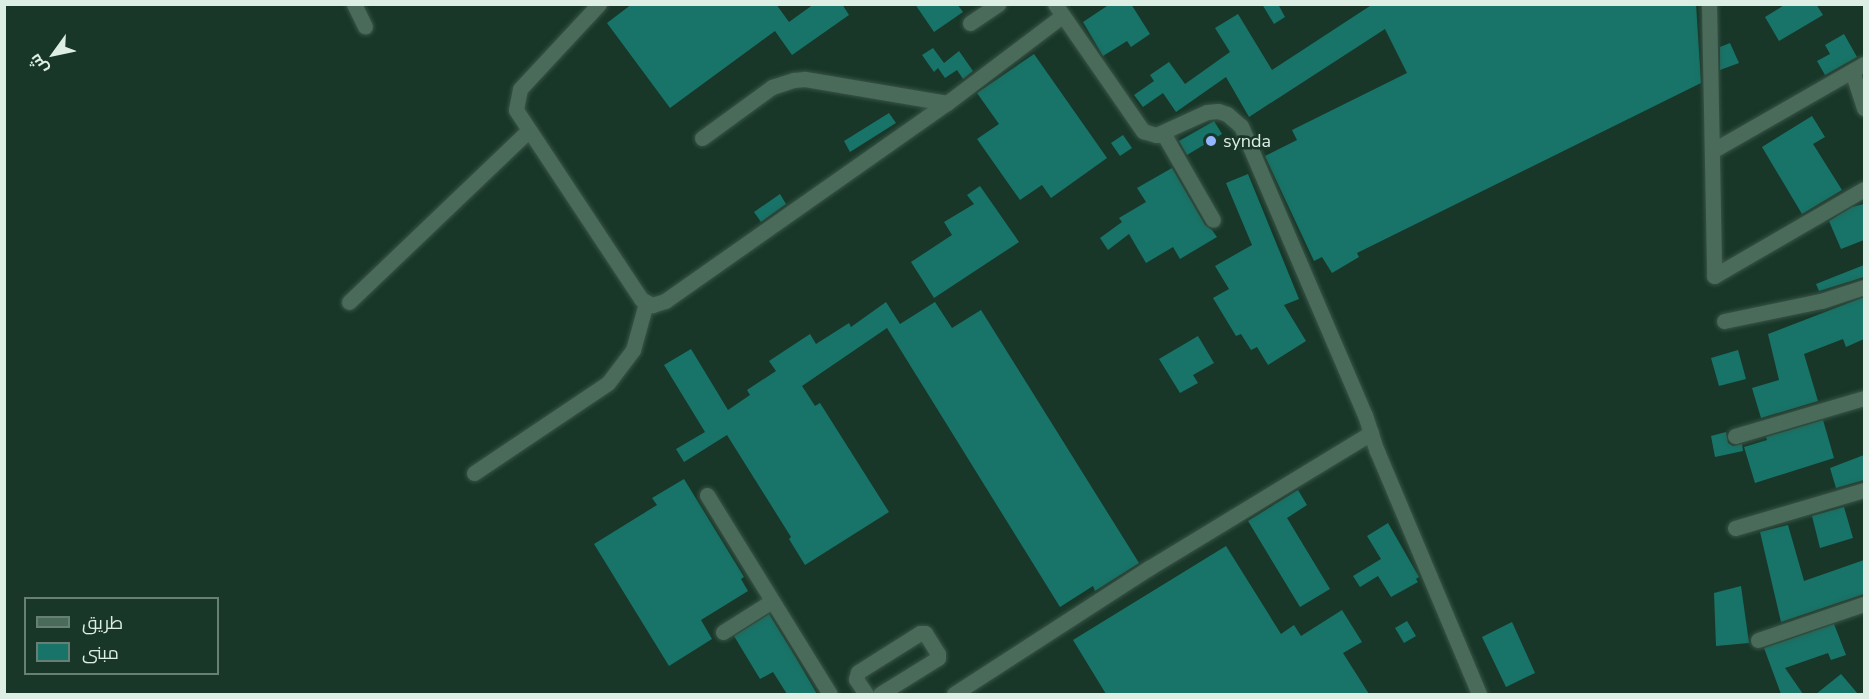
<!DOCTYPE html>
<html>
<head>
<meta charset="utf-8">
<style>
	body { margin:0 }
	#map { position:relative; width:1869px; height:699px; overflow:hidden; background:#183728; font-family:"Nunito Sans",Cairo,sans-serif }
	div>[style] { position:absolute }
	[style*='--x'] { left:calc(var(--x)*1px); top:calc(var(--y)*1px); width:calc(var(--w)*1px); rotate:calc(var(--a)*1deg) }
	.building>* { inset:0; background:#187468 }
	.roads { filter:drop-shadow(0 0 2px #395448) drop-shadow(0 0 2px #395448) }
	.minor>* { height:15px; margin:-7.5px; padding:0 7.5px; transform-origin:7.5px; border-radius:7.5px; background:#4b6b5a }
	.dots>* { width:16px; height:16px; translate:-50% -50%; box-sizing:border-box; border:3px solid #183728; border-radius:50% }
	span { translate:-50% -50%; white-space:nowrap; text-align:center; line-height:1.15; -webkit-text-stroke:5px #183728; paint-order:stroke }
	.poi-label { font-size:18px; color:#ddeee4 }
	.left { translate:0 -50%; text-align:left }
	.frame { position:absolute; inset:0; border:6px solid #ddeee4; pointer-events:none }
	.legend { position:absolute; left:24px; top:597px; width:195px; height:78px; box-sizing:border-box; background:#183728; border:2px solid #678073; margin:0; padding:8px 10px; list-style:none; font-size:18px; color:#ddeee4 }
	.legend li { display:flex; align-items:center; gap:12px; height:30px }
	.legend b { width:30px; border:2px solid #678073 }
	.north { position:absolute; left:24px; top:24px; width:60px; height:60px; -webkit-text-stroke:4px #183728; paint-order:stroke; rotate:237deg; font-size:16px; font-weight:700; line-height:24px; text-align:center; color:#ddeee4 }
	.north::after { content:''; display:block; margin:auto; width:21px; height:27px; background:#ddeee4; clip-path:polygon(50% 0,100% 100%,50% 72%,0 100%) }
</style>
</head>
<body>
<div id="map">
	<div class="building">
		<div style="clip-path:polygon(632px 4px,776px 4px,789px 22px,814px 4px,842px 4px,849px 15px,792px 55px,775px 31px,670px 108px,607px 23px)"></div>
		<div style="clip-path:polygon(915px 4px,957px 4px,963px 12px,934px 32px)"></div>
		<div style="clip-path:polygon(1110px 4px,1131px 4px,1150px 34px,1131px 47px,1127px 41px,1103px 56px,1083px 22px)"></div>
		<div style="clip-path:polygon(1262px 4px,1278px 4px,1285px 17px,1274px 24px)"></div>
		<div style="clip-path:polygon(1373px 4px,1696px 4px,1701px 83px,1357px 253px,1359px 257px,1332px 273px,1322px 257px,1314px 261px,1265px 156px,1297px 140px,1292px 130px,1407px 73px,1385px 29px,1249px 117px,1226px 77px,1176px 112px,1163px 93px,1143px 107px,1134px 95px,1154px 81px,1150px 75px,1169px 62px,1185px 84px,1230px 52px,1215px 28px,1238px 14px,1272px 70px)"></div>
		<div style="clip-path:polygon(1786px 4px,1816px 4px,1823px 15px,1779px 41px,1765px 17px)"></div>
		<div style="clip-path:polygon(1844px 34px,1857px 57px,1825px 75px,1817px 61px,1830px 54px,1825px 45px)"></div>
		<div style="clip-path:polygon(1730px 43px,1739px 63px,1720px 70px,1720px 47px)"></div>
		<div style="clip-path:polygon(933px 48px,944px 63px,959px 51px,973px 71px,963px 79px,957px 70px,945px 78px,938px 68px,934px 72px,922px 55px)"></div>
		<div style="clip-path:polygon(1034px 54px,1107px 158px,1051px 198px,1042px 185px,1020px 200px,977px 139px,999px 124px,977px 93px)"></div>
		<div style="clip-path:polygon(889px 113px,896px 123px,850px 152px,844px 141px)"></div>
		<div style="clip-path:polygon(1812px 116px,1825px 137px,1813px 144px,1842px 190px,1802px 214px,1762px 147px)"></div>
		<div style="clip-path:polygon(1214px 121px,1222px 134px,1187px 155px,1179px 141px)"></div>
		<div style="clip-path:polygon(1123px 135px,1132px 148px,1120px 156px,1111px 143px)"></div>
		<div style="clip-path:polygon(1172px 168px,1205px 225px,1212px 230px,1217px 237px,1180px 259px,1173px 247px,1146px 263px,1129px 234px,1108px 250px,1100px 238px,1122px 222px,1119px 218px,1146px 202px,1137px 188px)"></div>
		<div style="clip-path:polygon(1248px 174px,1299px 299px,1284px 305px,1306px 341px,1268px 365px,1257px 347px,1251px 350px,1241px 334px,1236px 336px,1213px 298px,1229px 289px,1215px 266px,1252px 245px,1226px 183px)"></div>
		<div style="clip-path:polygon(980px 186px,1019px 242px,934px 298px,911px 262px,952px 235px,944px 222px,974px 204px,967px 195px)"></div>
		<div style="clip-path:polygon(780px 194px,786px 204px,761px 222px,754px 212px)"></div>
		<div style="clip-path:polygon(1864px 204px,1864px 240px,1841px 249px,1829px 221px,1852px 207px)"></div>
		<div style="clip-path:polygon(1864px 265px,1864px 277px,1819px 291px,1816px 284px)"></div>
		<div style="clip-path:polygon(1864px 297px,1864px 339px,1846px 347px,1843px 339px,1804px 354px,1818px 401px,1761px 418px,1752px 388px,1779px 380px,1768px 334px)"></div>
		<div style="clip-path:polygon(886px 302px,900px 324px,935px 302px,952px 328px,981px 310px,1139px 563px,1095px 591px,1093px 586px,1060px 607px,887px 328px,802px 386px,815px 406px,820px 403px,889px 512px,805px 565px,789px 539px,791px 537px,727px 435px,684px 462px,676px 449px,705px 432px,664px 365px,691px 349px,728px 410px,750px 395px,747px 390px,776px 371px,769px 361px,810px 334px,816px 344px,849px 323px,851px 327px)"></div>
		<div style="clip-path:polygon(1198px 336px,1214px 363px,1193px 375px,1198px 383px,1180px 393px,1159px 359px)"></div>
		<div style="clip-path:polygon(1738px 350px,1746px 379px,1719px 386px,1711px 358px)"></div>
		<div style="clip-path:polygon(1823px 420px,1834px 458px,1755px 483px,1744px 447px,1767px 440px,1766px 437px)"></div>
		<div style="clip-path:polygon(1726px 432px,1728px 443px,1733px 446px,1742px 444px,1743px 451px,1715px 457px,1711px 436px)"></div>
		<div style="clip-path:polygon(1864px 455px,1864px 480px,1836px 488px,1830px 468px)"></div>
		<div style="clip-path:polygon(684px 479px,744px 577px,741px 579px,748px 591px,701px 620px,712px 639px,669px 666px,594px 544px,657px 505px,652px 498px)"></div>
		<div style="clip-path:polygon(1298px 490px,1307px 505px,1287px 518px,1330px 589px,1300px 607px,1248px 521px)"></div>
		<div style="clip-path:polygon(1844px 507px,1853px 538px,1820px 548px,1812px 516px)"></div>
		<div style="clip-path:polygon(1388px 523px,1419px 577px,1416px 579px,1418px 582px,1391px 597px,1378px 576px,1360px 587px,1353px 576px,1381px 559px,1367px 536px)"></div>
		<div style="clip-path:polygon(1788px 525px,1804px 581px,1864px 560px,1864px 594px,1781px 622px,1760px 532px)"></div>
		<div style="clip-path:polygon(1226px 546px,1281px 634px,1294px 625px,1301px 636px,1342px 610px,1362px 642px,1343px 653px,1369px 694px,1106px 694px,1073px 640px)"></div>
		<div style="clip-path:polygon(1741px 586px,1749px 643px,1716px 646px,1714px 593px)"></div>
		<div style="clip-path:polygon(769px 614px,796px 658px,817px 694px,787px 694px,773px 672px,760px 679px,734px 636px)"></div>
		<div style="clip-path:polygon(1407px 621px,1416px 636px,1404px 643px,1395px 628px)"></div>
		<div style="clip-path:polygon(1512px 622px,1535px 673px,1506px 687px,1482px 637px)"></div>
		<div style="clip-path:polygon(1834px 624px,1846px 655px,1831px 660px,1828px 653px,1785px 668px,1803px 694px,1781px 694px,1764px 648px)"></div>
		<div style="clip-path:polygon(1841px 674px,1858px 694px,1816px 694px)"></div>
	</div>
	<div class="roads">
		<div class="minor">
			<div style="--x:354;--y:4;--w:25;--a:64"></div>
			<div style="--x:599;--y:4;--w:116;--a:132.9"></div>
			<div style="--x:520;--y:89;--w:21;--a:101"></div>
			<div style="--x:516;--y:110;--w:227;--a:56.5"></div>
			<div style="--x:641;--y:299;--w:13;--a:29"></div>
			<div style="--x:652;--y:305;--w:14;--a:-17"></div>
			<div style="--x:665;--y:301;--w:345;--a:-35.1"></div>
			<div style="--x:947;--y:103;--w:144;--a:-37.1"></div>
			<div style="--x:1055;--y:4;--w:155;--a:55.3"></div>
			<div style="--x:1143;--y:131;--w:14;--a:17"></div>
			<div style="--x:1156;--y:135;--w:56;--a:-24.3"></div>
			<div style="--x:1207;--y:112;--w:11;--a:-5"></div>
			<div style="--x:1218;--y:111;--w:9;--a:18"></div>
			<div style="--x:1227;--y:114;--w:18;--a:41"></div>
			<div style="--x:1241;--y:126;--w:314;--a:66.8"></div>
			<div style="--x:1365;--y:415;--w:38;--a:72"></div>
			<div style="--x:1377;--y:451;--w:264;--a:67.2"></div>
			<div style="--x:1709;--y:4;--w:272;--a:88.9"></div>
			<div style="--x:1714;--y:276;--w:173;--a:-30.1"></div>
			<div style="--x:970;--y:23;--w:34;--a:-34"></div>
			<div style="--x:1852;--y:71;--w:39;--a:72"></div>
			<div style="--x:1163;--y:133;--w:100;--a:60.1"></div>
			<div style="--x:702;--y:138;--w:87;--a:-36.1"></div>
			<div style="--x:772;--y:87;--w:23;--a:-18"></div>
			<div style="--x:794;--y:80;--w:11;--a:-5"></div>
			<div style="--x:805;--y:79;--w:144;--a:9.6"></div>
			<div style="--x:1712;--y:151;--w:175;--a:-29.8"></div>
			<div style="--x:349;--y:302;--w:248;--a:-43.7"></div>
			<div style="--x:1724;--y:321;--w:99;--a:-11.7"></div>
			<div style="--x:1821;--y:301;--w:45;--a:-18"></div>
			<div style="--x:1735;--y:436;--w:134;--a:-16.4"></div>
			<div style="--x:474;--y:473;--w:161;--a:-33.9"></div>
			<div style="--x:608;--y:383;--w:41;--a:-52.9"></div>
			<div style="--x:633;--y:350;--w:49;--a:-74.5"></div>
			<div style="--x:707;--y:495;--w:234;--a:58.3"></div>
			<div style="--x:1735;--y:528;--w:134;--a:-16.4"></div>
			<div style="--x:723;--y:632;--w:58;--a:-32.3"></div>
			<div style="--x:1758;--y:640;--w:112;--a:-18.8"></div>
			<div style="--x:866;--y:694;--w:18;--a:-124"></div>
			<div style="--x:856;--y:679;--w:7;--a:-74"></div>
			<div style="--x:858;--y:672;--w:73;--a:-32.2"></div>
			<div style="--x:920;--y:633;--w:5;--a:0"></div>
			<div style="--x:925;--y:633;--w:25;--a:58"></div>
			<div style="--x:938;--y:654;--w:4;--a:90"></div>
			<div style="--x:938;--y:658;--w:68;--a:148.2"></div>
			<div style="--x:954;--y:694;--w:232;--a:-32.9"></div>
			<div style="--x:1149;--y:568;--w:260;--a:-31.3"></div>
		</div>
	</div>
	<div class="dots">
		<div style="left:1211px;top:141px;background:#93b7fd"></div>
	</div>
	<div class="poi-label">
		<span class="left" style="left:1223px;top:141px">synda</span>
	</div>
	<div class="frame"></div>
	<ul class="legend">
	<li><b style="height:8px;background:#4b6b5a"></b>طريق</li>
	<li><b style="height:16px;background:#187468"></b>مبنى</li>
	</ul>
	<div class="north">ش</div>
</div>
</body>
</html>
